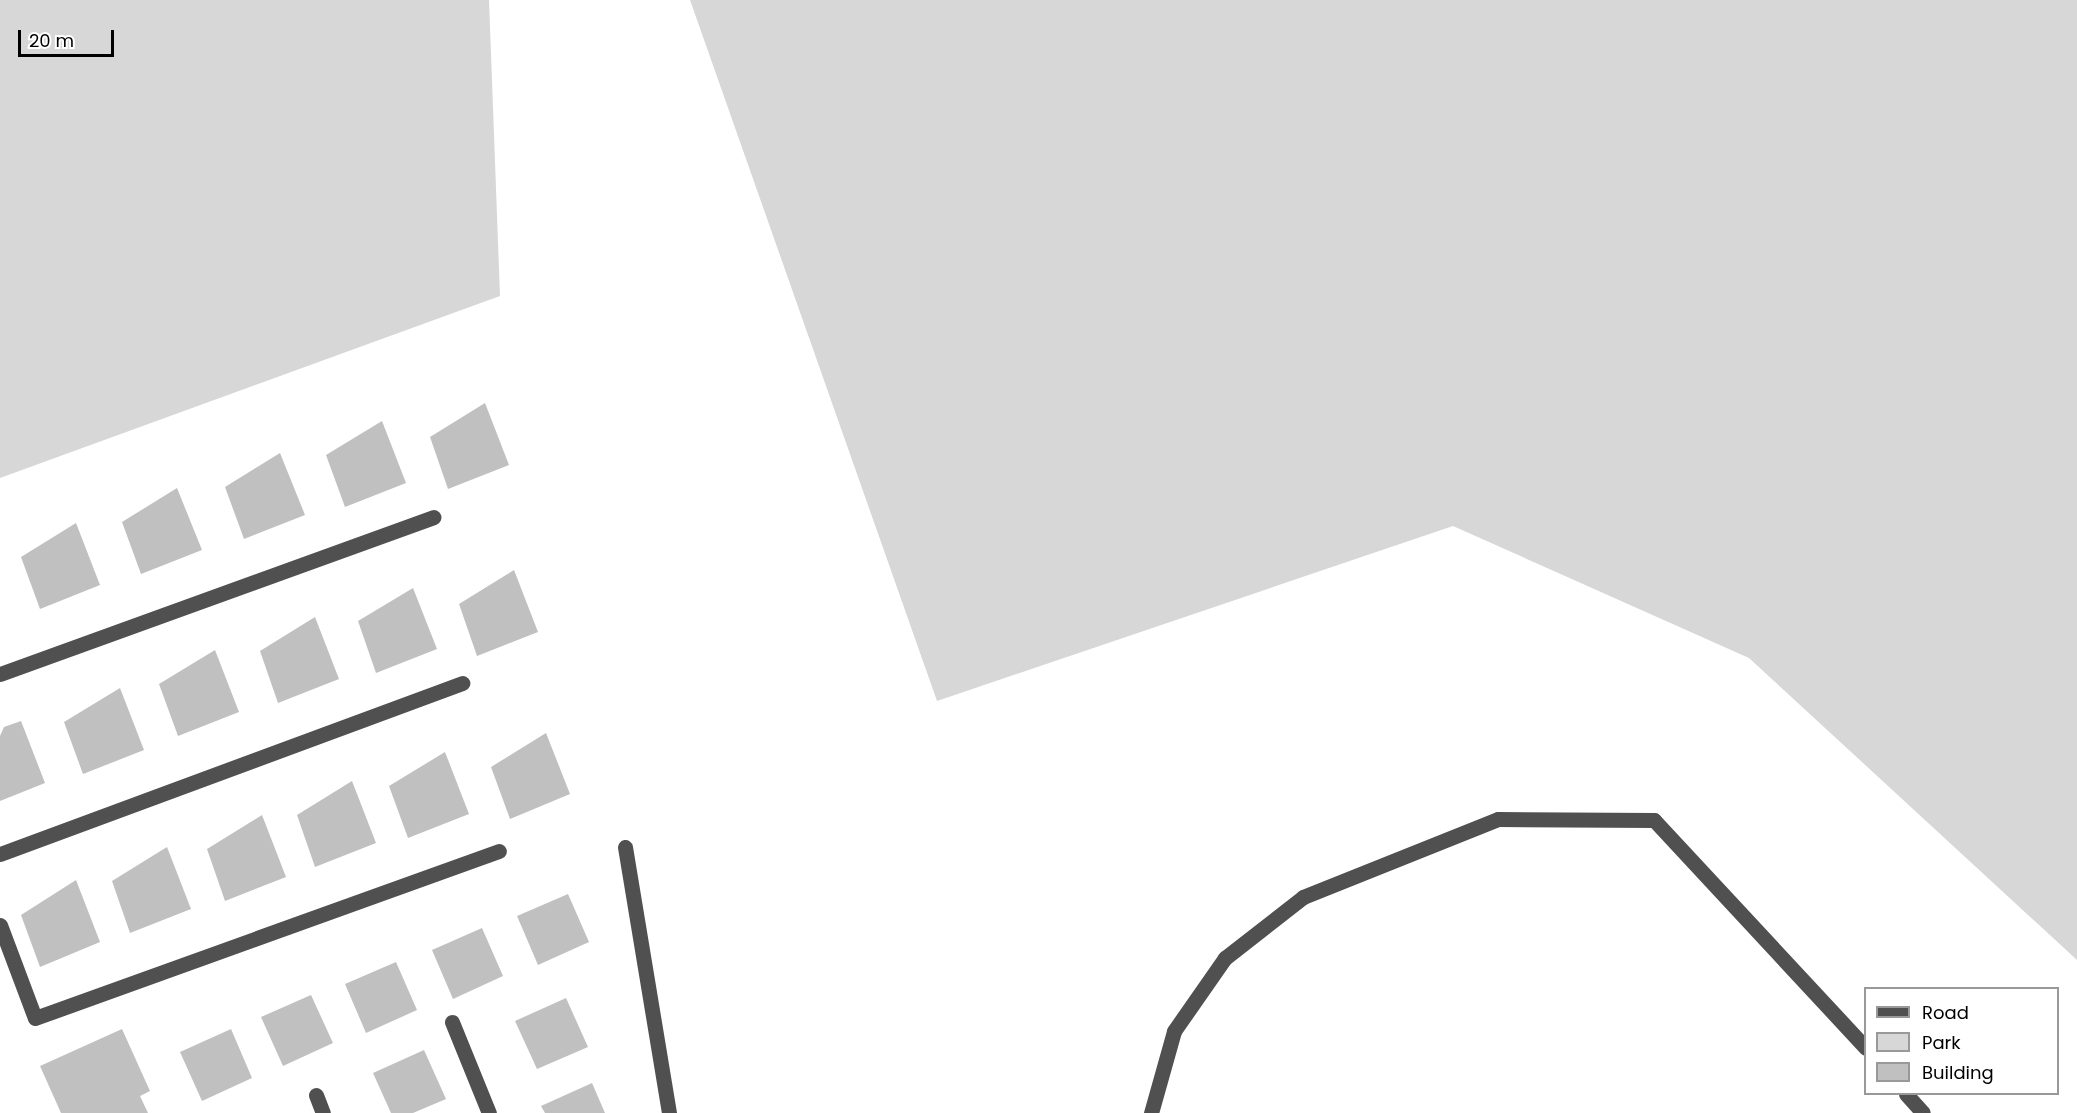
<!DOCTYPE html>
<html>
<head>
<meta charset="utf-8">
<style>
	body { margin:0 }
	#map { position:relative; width:2077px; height:1113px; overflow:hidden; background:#fff; font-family:Poppins,sans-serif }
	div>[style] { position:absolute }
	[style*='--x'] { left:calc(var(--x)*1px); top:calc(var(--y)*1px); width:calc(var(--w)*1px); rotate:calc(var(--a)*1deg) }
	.green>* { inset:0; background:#d7d7d7 }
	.building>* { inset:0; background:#c0c0c0 }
	.minor>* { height:15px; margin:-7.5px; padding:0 7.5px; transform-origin:7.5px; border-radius:7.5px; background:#505050 }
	span { translate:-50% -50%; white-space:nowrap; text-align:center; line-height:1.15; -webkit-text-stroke:4.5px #fff; paint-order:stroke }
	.legend { position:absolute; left:1864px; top:987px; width:195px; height:108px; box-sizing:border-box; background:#fff; border:2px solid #999; margin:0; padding:8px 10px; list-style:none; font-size:18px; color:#000 }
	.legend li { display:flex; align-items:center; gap:12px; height:30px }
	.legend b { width:30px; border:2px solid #999 }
	.scale { position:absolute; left:18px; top:30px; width:96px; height:27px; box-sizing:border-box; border:3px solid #000; border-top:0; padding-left:8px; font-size:18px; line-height:21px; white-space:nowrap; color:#000; -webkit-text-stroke:4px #fff; paint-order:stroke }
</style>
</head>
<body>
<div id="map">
	<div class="green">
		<div style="clip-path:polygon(0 0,489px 0,500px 296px,0 478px)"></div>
		<div style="clip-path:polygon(690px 0,2077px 0,2077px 960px,1749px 658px,1453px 526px,937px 701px)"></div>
	</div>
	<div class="building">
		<div style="clip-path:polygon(485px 403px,509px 465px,448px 489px,430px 437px)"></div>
		<div style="clip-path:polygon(382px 421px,406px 483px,345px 507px,326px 455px)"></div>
		<div style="clip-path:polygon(280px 453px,305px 515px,244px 539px,225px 487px)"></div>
		<div style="clip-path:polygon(177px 488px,202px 550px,141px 574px,122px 522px)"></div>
		<div style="clip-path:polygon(76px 523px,100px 585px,40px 609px,21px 557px)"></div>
		<div style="clip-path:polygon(514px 570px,538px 632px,477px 656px,459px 604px)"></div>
		<div style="clip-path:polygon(413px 588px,437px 649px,376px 673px,358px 621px)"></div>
		<div style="clip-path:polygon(315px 617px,339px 679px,278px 703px,260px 651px)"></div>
		<div style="clip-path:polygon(215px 650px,239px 712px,178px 736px,159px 684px)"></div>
		<div style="clip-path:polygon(120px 688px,144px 750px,83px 774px,64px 722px)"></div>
		<div style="clip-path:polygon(21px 721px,45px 783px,0 801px,0 736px,4px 727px)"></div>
		<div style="clip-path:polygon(546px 733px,570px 794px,510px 819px,491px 767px)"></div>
		<div style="clip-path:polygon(445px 752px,469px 814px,408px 838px,389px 786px)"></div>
		<div style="clip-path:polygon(352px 781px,376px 843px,315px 867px,297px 815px)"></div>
		<div style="clip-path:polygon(262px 815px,286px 877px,225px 901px,207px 849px)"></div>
		<div style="clip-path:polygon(167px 847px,191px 909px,130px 933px,112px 881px)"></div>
		<div style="clip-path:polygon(76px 880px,100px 942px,40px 967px,21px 915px)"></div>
		<div style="clip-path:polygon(568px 894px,589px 942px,538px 965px,517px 916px)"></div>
		<div style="clip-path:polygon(482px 928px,503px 976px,453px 999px,432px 950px)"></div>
		<div style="clip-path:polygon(396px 962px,417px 1010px,366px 1033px,345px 984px)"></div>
		<div style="clip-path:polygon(311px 995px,333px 1043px,283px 1066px,261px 1017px)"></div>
		<div style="clip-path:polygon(566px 998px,588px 1047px,537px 1069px,515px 1021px)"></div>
		<div style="clip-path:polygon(122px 1029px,150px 1091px,140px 1096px,148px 1113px,61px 1113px,40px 1066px)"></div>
		<div style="clip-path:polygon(231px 1029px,252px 1078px,202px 1101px,180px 1052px)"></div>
		<div style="clip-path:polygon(424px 1050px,446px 1099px,413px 1113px,391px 1113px,373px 1073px)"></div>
		<div style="clip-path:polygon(592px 1083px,605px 1113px,545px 1113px,541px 1106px)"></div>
	</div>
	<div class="minor">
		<div style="--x:0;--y:674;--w:461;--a:-19.9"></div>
		<div style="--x:625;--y:847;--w:270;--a:80.6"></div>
		<div style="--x:0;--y:854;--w:493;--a:-20.3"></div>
		<div style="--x:0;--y:925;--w:99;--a:69.4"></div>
		<div style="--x:35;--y:1018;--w:493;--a:-19.8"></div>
		<div style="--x:452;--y:1022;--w:98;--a:67.9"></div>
		<div style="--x:1906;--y:1094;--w:25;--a:48"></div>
		<div style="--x:316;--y:1095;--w:19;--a:69"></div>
		<div style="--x:1151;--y:1113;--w:85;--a:-74.3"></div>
		<div style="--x:1174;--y:1031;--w:89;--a:-55.1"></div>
		<div style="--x:1225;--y:958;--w:99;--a:-38"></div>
		<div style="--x:1303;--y:897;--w:210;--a:-21.8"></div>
		<div style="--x:1498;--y:819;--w:156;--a:0.4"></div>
		<div style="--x:1654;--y:820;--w:311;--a:47.1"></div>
	</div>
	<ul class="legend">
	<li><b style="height:8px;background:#505050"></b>Road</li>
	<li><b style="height:16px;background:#d7d7d7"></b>Park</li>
	<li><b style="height:16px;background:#c0c0c0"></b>Building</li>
	</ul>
	<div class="scale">20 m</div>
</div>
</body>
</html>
